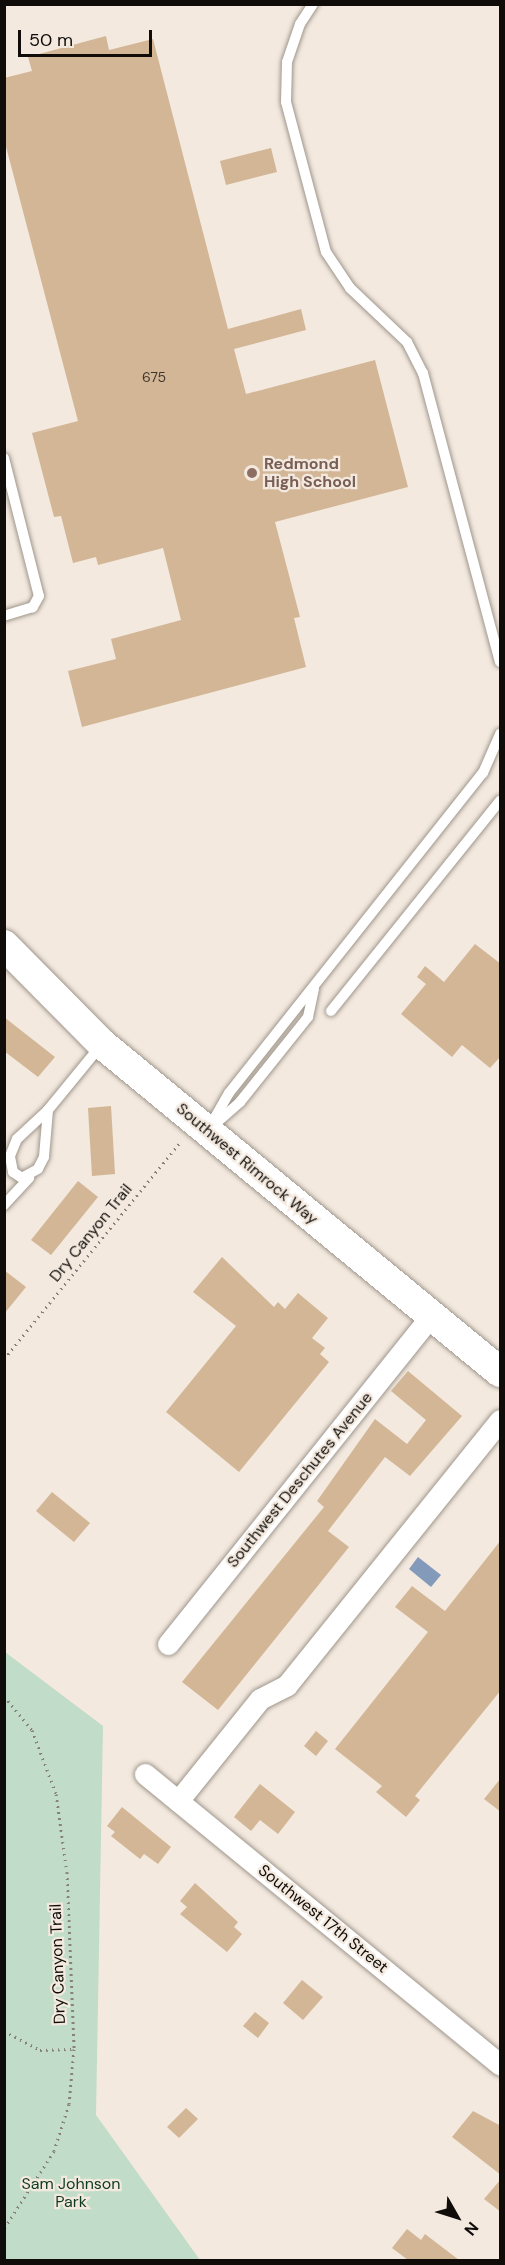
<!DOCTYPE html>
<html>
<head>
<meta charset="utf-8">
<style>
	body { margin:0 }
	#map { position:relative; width:505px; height:2265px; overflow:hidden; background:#f3e9df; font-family:"DM Sans",sans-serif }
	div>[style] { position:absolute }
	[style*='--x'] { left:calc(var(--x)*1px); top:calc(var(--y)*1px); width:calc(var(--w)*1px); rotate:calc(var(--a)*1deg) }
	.green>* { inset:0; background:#c1dcc8 }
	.water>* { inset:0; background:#839abb }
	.building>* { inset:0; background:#d2b696 }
	.path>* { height:3px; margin-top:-1.5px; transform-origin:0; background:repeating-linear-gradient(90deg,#88817b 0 1.5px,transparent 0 6px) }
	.roads { filter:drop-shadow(0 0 2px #9f968c) drop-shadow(0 0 2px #9f968c) }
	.lane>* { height:10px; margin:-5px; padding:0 5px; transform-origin:5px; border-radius:5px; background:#fff }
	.street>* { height:21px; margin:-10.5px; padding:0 10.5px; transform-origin:10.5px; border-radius:10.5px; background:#fff }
	.secondary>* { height:30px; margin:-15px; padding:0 15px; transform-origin:15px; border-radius:15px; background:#fff }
	.dots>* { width:16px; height:16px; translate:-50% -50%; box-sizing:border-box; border:3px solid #f3e9df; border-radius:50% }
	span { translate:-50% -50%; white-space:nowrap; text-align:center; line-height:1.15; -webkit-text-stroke:4.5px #f3e9df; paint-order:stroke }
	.number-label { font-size:14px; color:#40362c }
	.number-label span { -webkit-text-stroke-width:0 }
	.education-label { font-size:16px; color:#785e54; font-weight:700 }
	.left { translate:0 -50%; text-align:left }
	.street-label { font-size:16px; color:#0f0c09 }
	.park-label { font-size:16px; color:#0c3a20 }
	.frame { position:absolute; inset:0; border:6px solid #0f0c09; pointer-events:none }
	.north { position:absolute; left:427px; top:2187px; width:60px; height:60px; -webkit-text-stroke:4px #f3e9df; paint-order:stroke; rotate:129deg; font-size:16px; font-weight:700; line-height:24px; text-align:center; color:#0f0c09 }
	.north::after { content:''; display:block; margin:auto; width:21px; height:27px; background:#0f0c09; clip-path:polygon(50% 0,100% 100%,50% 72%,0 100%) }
	.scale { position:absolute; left:18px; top:30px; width:134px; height:27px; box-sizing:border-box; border:3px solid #0f0c09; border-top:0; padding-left:8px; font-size:18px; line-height:21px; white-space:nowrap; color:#0f0c09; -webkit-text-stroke:4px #f3e9df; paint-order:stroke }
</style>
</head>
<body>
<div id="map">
	<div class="green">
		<div style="clip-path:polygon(5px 1652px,103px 1726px,96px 2115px,200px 2260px,5px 2260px)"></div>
	</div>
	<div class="water">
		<div style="clip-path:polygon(418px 1557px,441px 1575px,431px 1587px,409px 1569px)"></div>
	</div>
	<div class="building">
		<div style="clip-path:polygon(106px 36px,109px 50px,153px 39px,228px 329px,301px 309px,306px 330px,234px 349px,246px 394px,375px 360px,408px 487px,275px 522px,300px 617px,294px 618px,306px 667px,82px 727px,68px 671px,116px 659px,111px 639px,181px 620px,163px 548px,98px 565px,96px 557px,73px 563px,61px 516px,54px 517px,32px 433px,78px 421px,4px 139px,4px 78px,32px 71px,28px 57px)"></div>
		<div style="clip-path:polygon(271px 148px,277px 172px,226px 185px,220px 161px)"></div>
		<div style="clip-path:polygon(475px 944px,501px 964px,501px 1056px,490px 1068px,462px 1045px,452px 1057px,401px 1014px,426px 984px,417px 977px,425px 966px,444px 982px)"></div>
		<div style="clip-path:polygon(4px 1017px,55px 1057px,38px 1077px,4px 1051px)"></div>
		<div style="clip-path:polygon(111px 1106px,115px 1174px,92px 1176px,88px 1108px)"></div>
		<div style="clip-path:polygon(78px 1181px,98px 1197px,51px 1255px,31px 1240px)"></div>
		<div style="clip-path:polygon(222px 1257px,274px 1307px,278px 1302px,285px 1309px,298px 1293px,328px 1318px,312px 1338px,325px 1348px,320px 1354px,329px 1362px,239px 1472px,166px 1412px,236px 1326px,193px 1292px)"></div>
		<div style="clip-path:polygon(4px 1270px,26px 1287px,4px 1314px)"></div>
		<div style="clip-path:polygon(408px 1371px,462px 1416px,410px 1476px,385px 1457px,328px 1531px,349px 1547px,218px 1710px,182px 1682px,324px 1507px,317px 1501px,375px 1419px,407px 1444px,426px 1420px,391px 1391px)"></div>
		<div style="clip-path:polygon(52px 1492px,90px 1523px,74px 1542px,36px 1511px)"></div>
		<div style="clip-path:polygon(501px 1540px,501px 1690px,415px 1796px,420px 1800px,406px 1817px,376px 1792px,382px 1786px,335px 1749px,428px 1632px,395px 1607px,412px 1586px,445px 1611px)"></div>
		<div style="clip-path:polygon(316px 1731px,328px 1741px,316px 1756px,304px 1746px)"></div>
		<div style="clip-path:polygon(501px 1778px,501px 1812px,484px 1799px)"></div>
		<div style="clip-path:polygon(260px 1784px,295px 1812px,278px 1834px,260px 1820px,251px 1831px,234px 1817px)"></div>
		<div style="clip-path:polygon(122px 1807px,171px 1847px,158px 1864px,144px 1854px,140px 1859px,111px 1836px,115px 1832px,107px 1826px)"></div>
		<div style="clip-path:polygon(195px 1883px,238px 1922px,234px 1927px,242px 1934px,227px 1952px,180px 1914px,187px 1907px,180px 1901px)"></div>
		<div style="clip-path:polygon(302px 1980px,323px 1997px,303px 2020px,283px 2003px)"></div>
		<div style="clip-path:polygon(255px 2012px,269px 2023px,258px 2038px,243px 2026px)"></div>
		<div style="clip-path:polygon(186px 2108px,198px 2119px,179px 2138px,167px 2127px)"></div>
		<div style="clip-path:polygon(473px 2111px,501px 2126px,501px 2175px,452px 2137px)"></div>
		<div style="clip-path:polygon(501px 2179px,501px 2212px,484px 2199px)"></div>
		<div style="clip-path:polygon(407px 2229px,421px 2240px,425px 2234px,459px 2260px,408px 2260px,392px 2248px)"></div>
	</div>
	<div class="path">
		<div style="--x:4;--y:1359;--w:282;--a:-50.9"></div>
		<div style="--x:4;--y:1696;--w:44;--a:50.5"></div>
		<div style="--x:32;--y:1730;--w:68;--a:69.4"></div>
		<div style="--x:56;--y:1794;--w:79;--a:82"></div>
		<div style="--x:67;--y:1872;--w:177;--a:87.7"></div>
		<div style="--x:74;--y:2049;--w:55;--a:95.2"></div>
		<div style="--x:69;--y:2104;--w:49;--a:107.7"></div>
		<div style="--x:54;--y:2151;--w:93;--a:122.7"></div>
		<div style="--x:4;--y:2031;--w:41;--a:27.8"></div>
		<div style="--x:40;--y:2050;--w:34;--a:-2"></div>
	</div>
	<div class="roads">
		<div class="lane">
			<div style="--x:313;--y:4;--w:24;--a:123"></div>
			<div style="--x:300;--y:24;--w:40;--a:108.9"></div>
			<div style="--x:287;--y:62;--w:40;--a:91.4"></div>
			<div style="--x:286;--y:102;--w:155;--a:75.1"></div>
			<div style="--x:326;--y:252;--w:43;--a:56.3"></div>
			<div style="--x:350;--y:288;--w:79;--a:43.5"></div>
			<div style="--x:407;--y:342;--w:35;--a:63"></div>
			<div style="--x:423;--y:373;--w:299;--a:75.1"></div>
			<div style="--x:4;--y:458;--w:142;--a:75.8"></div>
			<div style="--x:39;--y:596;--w:13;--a:119"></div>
			<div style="--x:33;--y:607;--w:30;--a:163"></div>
			<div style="--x:331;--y:1011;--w:270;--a:-51.2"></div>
			<div style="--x:48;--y:1110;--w:47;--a:94.9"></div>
			<div style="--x:44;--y:1157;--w:13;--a:117"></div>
			<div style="--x:38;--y:1169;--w:18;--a:151"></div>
			<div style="--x:22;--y:1178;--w:11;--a:-146"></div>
			<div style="--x:13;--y:1172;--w:16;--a:-101"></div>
			<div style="--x:10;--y:1156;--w:18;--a:-68"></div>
			<div style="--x:17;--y:1139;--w:42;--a:-43.1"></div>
			<div style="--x:48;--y:1110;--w:85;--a:-50.7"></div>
			<div style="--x:215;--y:1124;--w:33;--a:-41"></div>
			<div style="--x:240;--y:1102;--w:109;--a:-51.3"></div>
			<div style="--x:308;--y:1017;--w:29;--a:-78"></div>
			<div style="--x:209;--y:1128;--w:40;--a:-60.3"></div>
			<div style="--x:229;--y:1093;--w:409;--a:-51.6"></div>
			<div style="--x:483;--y:773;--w:43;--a:-66.4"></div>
			<div style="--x:4;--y:1205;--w:37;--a:-47"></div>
		</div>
		<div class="street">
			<div style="--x:168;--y:1644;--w:420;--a:-51.3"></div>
			<div style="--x:145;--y:1774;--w:459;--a:39.3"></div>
			<div style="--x:178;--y:1801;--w:131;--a:-51.2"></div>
			<div style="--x:260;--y:1699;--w:30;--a:-27"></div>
			<div style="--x:287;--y:1685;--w:340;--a:-51.2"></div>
		</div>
		<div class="secondary">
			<div style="--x:4;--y:945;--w:139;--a:45.3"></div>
			<div style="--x:102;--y:1044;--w:516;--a:39.49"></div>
		</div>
	</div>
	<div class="dots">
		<div style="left:252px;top:473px;background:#8d6e63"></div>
	</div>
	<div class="number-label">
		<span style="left:154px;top:377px">675</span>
	</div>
	<div class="education-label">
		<span class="left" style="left:264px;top:473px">Redmond<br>High School</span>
	</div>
	<div class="street-label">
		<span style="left:247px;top:1164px;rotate:40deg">Southwest Rimrock Way</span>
		<span style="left:91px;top:1233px;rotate:-51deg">Dry Canyon Trail</span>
		<span style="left:300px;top:1480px;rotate:-51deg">Southwest Deschutes Avenue</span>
		<span style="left:323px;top:1919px;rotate:39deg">Southwest 17th Street</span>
		<span style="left:58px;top:1964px;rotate:-92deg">Dry Canyon Trail</span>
	</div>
	<div class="park-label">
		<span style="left:71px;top:2193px">Sam Johnson<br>Park</span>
	</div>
	<div class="frame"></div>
	<div class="north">N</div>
	<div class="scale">50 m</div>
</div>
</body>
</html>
